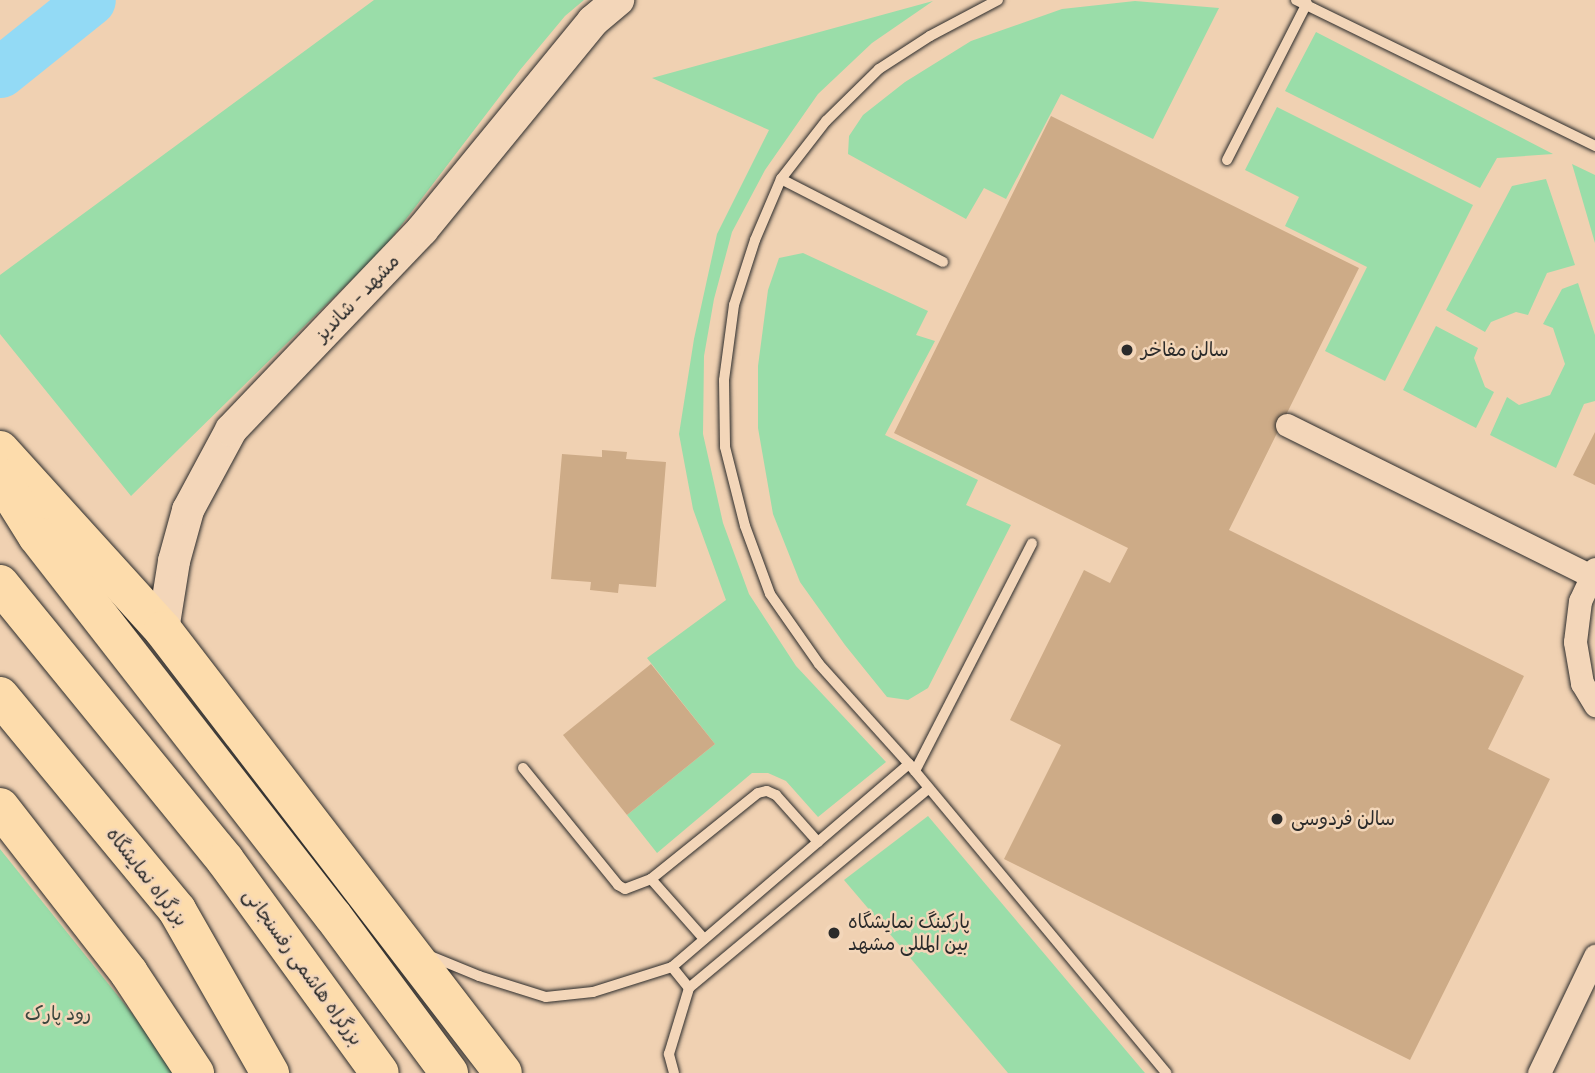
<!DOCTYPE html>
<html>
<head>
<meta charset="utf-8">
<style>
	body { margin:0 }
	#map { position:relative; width:1595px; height:1073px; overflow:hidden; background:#f0d1b2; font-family:"Patrick Hand","Playpen Sans Arabic",sans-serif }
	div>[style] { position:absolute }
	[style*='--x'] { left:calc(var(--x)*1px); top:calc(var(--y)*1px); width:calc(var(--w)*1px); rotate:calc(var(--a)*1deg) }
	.green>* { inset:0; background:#9adda9 }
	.river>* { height:51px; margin:-25.5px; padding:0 25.5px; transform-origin:25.5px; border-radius:25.5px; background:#93daf5 }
	.building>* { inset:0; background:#cdab87 }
	.roads { filter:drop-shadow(0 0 2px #2b2b2b) drop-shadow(0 0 2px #2b2b2b) }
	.lane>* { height:10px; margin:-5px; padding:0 5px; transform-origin:5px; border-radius:5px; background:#f3d6b9 }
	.street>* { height:23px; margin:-11.5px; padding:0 11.5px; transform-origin:11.5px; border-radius:11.5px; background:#f3d6b9 }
	.secondary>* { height:32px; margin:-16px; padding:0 16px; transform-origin:16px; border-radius:16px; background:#f3d6b9 }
	.highway>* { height:38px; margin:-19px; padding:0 19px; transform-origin:19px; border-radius:19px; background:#fddcac }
	.dots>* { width:19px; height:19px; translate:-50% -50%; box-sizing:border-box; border:4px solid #f3d6b9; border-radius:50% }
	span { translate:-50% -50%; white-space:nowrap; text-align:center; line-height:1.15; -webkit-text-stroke:5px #f3d6b9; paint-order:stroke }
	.street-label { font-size:19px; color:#2b2b2b }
	.poi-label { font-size:19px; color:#2b2b2b }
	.left { translate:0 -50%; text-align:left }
	.park-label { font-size:19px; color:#3c463e }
</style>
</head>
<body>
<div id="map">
	<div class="green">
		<div style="clip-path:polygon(374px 0,584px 0,565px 16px,520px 70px,384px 248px,131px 496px,0 334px,0 275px)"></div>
		<div style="clip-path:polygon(933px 1px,872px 43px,818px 94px,765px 170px,732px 232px,714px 299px,704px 356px,703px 434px,723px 523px,749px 594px,796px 666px,886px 762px,818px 817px,786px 781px,768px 773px,752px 773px,657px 853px,627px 815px,715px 744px,647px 658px,726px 600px,693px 509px,679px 434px,694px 339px,717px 234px,769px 130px,652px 78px)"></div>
		<div style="clip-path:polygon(1135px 1px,1219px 8px,1153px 139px,1061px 94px,1006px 199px,984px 188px,966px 219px,848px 154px,849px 136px,863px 115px,905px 82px,971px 41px,1062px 9px)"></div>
		<div style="clip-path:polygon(1316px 32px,1553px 154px,1497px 158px,1480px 188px,1285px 91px)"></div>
		<div style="clip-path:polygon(1277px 107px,1473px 205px,1385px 381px,1325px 351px,1367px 267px,1285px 226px,1299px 197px,1245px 170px)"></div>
		<div style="clip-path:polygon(1572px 164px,1595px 175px,1595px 243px)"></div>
		<div style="clip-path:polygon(1546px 179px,1575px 265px,1547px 273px,1528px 315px,1516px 312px,1491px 322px,1485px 332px,1446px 310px,1512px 186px)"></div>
		<div style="clip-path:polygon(803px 253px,928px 311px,916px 335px,935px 341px,885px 435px,978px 480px,966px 505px,1011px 525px,928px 688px,908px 700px,887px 697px,845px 645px,800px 582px,773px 514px,758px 428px,758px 366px,768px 290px,779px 258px)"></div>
		<div style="clip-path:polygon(1578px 283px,1595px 335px,1595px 401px,1584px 404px,1556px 468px,1490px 435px,1507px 397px,1519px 405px,1550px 395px,1565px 364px,1553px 328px,1543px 324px,1562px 289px)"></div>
		<div style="clip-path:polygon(1436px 326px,1478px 348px,1474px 358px,1485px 387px,1494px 392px,1476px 428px,1403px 390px)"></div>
		<div style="clip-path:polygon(928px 816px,1145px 1073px,1008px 1073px,844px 880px)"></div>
		<div style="clip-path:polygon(0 849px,180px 1073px,0 1073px)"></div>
	</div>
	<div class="river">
		<div style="--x:0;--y:72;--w:115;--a:-38.7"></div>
	</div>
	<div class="building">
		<div style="clip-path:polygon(1051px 116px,1359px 268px,1229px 530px,1524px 676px,1488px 749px,1550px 779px,1410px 1060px,1004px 859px,1061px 745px,1010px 720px,1084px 570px,1110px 583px,1128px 548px,894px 433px)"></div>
		<div style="clip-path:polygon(1595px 432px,1595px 485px,1573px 475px)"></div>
		<div style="clip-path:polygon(602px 450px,627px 452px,626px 459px,666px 462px,656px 587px,619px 584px,618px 593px,590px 590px,591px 582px,551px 579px,562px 454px,602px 457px)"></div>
		<div style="clip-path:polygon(651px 664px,715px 744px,627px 815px,563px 735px)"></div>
	</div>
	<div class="roads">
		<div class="lane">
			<div style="--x:998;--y:0;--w:77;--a:152.1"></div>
			<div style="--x:930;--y:36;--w:61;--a:147.1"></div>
			<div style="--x:879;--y:69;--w:74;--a:135.5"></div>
			<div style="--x:826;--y:121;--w:73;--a:127.8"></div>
			<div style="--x:781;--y:179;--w:66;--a:113.1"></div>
			<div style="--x:755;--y:240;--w:68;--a:107.9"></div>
			<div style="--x:734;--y:305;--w:76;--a:97.6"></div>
			<div style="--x:724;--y:380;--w:67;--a:89.1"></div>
			<div style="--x:725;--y:447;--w:81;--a:75.8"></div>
			<div style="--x:745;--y:526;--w:72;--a:69.8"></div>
			<div style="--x:770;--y:594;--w:85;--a:55"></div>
			<div style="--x:819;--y:664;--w:135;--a:48"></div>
			<div style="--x:909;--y:764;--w:402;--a:50.2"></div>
			<div style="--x:1296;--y:0;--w:333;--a:26"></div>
			<div style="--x:1227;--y:160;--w:176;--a:-63"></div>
			<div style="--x:781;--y:179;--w:182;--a:27.1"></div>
			<div style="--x:523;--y:768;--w:151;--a:50.9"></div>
			<div style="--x:618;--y:885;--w:8;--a:30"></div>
			<div style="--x:625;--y:889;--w:28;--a:-21"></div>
			<div style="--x:651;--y:879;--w:137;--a:-38.8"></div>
			<div style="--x:758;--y:793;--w:9;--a:-13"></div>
			<div style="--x:767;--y:791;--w:10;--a:24"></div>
			<div style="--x:776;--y:795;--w:63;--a:48.2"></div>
			<div style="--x:915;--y:771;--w:256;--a:-62.8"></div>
			<div style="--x:651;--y:879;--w:80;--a:48.5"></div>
			<div style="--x:428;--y:955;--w:55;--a:22.4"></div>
			<div style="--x:479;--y:976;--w:70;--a:17.4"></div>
			<div style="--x:546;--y:997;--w:47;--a:-6.1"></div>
			<div style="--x:593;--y:992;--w:83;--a:-17.6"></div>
			<div style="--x:672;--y:967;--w:312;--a:-40.6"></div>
			<div style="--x:672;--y:967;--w:27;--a:51"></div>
			<div style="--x:674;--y:1073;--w:20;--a:-105"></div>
			<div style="--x:669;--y:1054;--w:69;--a:-73.1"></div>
			<div style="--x:689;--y:988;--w:312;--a:-39.8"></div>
		</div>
		<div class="street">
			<div style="--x:1287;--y:425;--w:339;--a:26.4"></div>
			<div style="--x:1595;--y:569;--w:35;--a:115"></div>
			<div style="--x:1580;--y:601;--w:41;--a:97"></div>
			<div style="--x:1575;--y:642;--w:42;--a:80.3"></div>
			<div style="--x:1582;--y:683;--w:26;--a:59"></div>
			<div style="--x:1539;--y:1073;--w:130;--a:-64.4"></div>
		</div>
		<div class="secondary">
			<div style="--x:163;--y:630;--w:70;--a:-80.9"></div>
			<div style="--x:174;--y:561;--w:53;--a:-74.6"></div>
			<div style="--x:188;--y:510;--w:91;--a:-61.7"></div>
			<div style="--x:231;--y:430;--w:277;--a:-46.3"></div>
			<div style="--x:422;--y:230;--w:270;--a:-50.7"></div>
			<div style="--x:593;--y:21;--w:33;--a:-40"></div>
		</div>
		<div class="highway">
			<div style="--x:0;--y:450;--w:243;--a:47.8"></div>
			<div style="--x:163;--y:630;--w:558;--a:52.49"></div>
			<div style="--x:0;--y:477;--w:70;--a:57.9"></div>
			<div style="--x:37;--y:536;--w:482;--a:52.1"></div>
			<div style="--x:333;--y:916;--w:195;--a:53.5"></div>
			<div style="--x:0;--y:584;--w:356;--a:50.8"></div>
			<div style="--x:225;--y:860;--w:263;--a:54"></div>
			<div style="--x:0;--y:696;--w:278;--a:50.4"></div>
			<div style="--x:177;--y:910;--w:188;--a:60.3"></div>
			<div style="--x:0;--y:807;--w:210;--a:52.1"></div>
			<div style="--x:129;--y:973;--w:120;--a:56.6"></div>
		</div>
	</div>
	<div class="dots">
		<div style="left:1127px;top:350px;background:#2b2b2b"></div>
		<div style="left:1277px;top:819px;background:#2b2b2b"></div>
		<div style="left:834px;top:933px;background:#2b2b2b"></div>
	</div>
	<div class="street-label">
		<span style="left:357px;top:298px;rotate:-46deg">مشهد - شاندیز</span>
		<span style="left:147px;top:877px;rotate:52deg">بزرگراه نمایشگاه</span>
		<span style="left:303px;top:967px;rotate:54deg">بزرگراه هاشمی رفسنجانی</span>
	</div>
	<div class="poi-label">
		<span class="left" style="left:1141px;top:350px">سالن مفاخر</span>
		<span class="left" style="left:1291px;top:819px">سالن فردوسی</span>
		<span class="left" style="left:848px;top:933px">پارکینگ نمایشگاه<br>بین المللی مشهد</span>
	</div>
	<div class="park-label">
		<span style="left:58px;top:1014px">رود پارک</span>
	</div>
</div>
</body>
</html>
